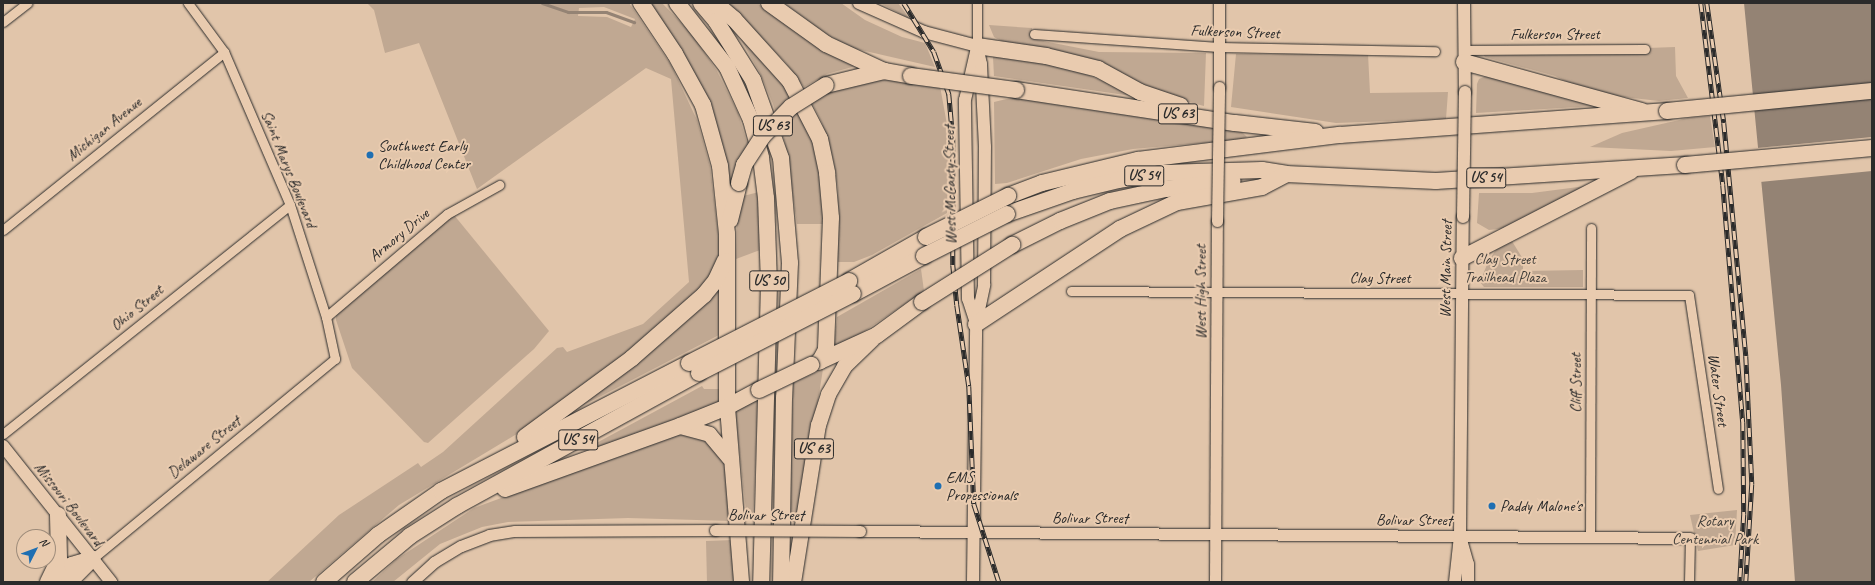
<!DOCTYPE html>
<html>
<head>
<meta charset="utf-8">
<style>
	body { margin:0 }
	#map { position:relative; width:1875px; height:585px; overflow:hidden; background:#e1c5aa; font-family:Caveat,sans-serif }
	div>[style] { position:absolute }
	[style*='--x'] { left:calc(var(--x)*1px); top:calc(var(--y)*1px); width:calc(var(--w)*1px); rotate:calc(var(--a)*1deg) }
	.green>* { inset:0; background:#c0a892 }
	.water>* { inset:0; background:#948374 }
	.pier>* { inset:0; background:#e1c5aa }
	.stream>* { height:3px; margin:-1.5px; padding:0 1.5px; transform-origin:1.5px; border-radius:1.5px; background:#948374 }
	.roads { filter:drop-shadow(0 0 1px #2b2b2b) drop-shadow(0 0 1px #2b2b2b) }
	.minor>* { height:9px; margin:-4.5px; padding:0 4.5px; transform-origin:4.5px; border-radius:4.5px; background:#e9cbaf }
	.tertiary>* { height:11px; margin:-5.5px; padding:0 5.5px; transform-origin:5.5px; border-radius:5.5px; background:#e9cbaf }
	.secondary>* { height:12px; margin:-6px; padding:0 6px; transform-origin:6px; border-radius:6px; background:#e9cbaf }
	.trunk>* { height:15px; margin:-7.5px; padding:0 7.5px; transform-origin:7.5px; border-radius:7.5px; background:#e9cbaf }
	.motorway>* { height:16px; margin:-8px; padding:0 8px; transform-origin:8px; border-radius:8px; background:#e9cbaf }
	.rail>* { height:4.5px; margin-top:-2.25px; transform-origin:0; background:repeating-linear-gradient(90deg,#e9cbaf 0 9px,#2b2b2b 0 18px); box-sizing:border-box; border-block:1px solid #2b2b2b }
	.bridges { filter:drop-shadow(0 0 1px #2b2b2b) drop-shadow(0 0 1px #2b2b2b) }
	.tertiary-bridge>* { height:11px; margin:-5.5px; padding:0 5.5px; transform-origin:5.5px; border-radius:5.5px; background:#e9cbaf }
	.secondary-bridge>* { height:12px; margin:-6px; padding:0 6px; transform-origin:6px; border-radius:6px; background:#e9cbaf }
	.motorway-bridge>* { height:16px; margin:-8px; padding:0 8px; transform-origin:8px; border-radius:8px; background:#e9cbaf }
	.dots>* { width:11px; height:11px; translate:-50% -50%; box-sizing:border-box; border:2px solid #e9cbaf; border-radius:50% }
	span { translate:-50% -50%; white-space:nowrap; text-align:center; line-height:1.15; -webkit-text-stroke:4px #e9cbaf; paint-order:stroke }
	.shield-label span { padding:1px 3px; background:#e9cbaf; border:1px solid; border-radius:3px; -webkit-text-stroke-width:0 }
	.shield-label { font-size:15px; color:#2b2b2b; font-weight:700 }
	.street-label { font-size:16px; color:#2b2b2b }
	.poi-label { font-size:16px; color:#2b2b2b }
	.left { translate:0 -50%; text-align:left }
	.park-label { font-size:16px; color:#413e3a }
	.frame { position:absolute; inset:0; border:4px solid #2b2b2b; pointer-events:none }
	.north { position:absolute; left:16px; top:529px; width:40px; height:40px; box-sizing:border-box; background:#e9cbaf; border:1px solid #9d8b7a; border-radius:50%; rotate:48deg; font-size:11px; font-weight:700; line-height:16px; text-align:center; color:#2b2b2b }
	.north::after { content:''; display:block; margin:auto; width:14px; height:18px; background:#1f6fb2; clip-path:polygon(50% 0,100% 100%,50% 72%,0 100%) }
</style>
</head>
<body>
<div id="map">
	<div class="green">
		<div style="clip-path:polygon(evenodd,367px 3px,629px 3px,671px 65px,697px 120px,710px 166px,720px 249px,716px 267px,708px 281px,627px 352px,540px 420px,399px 505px,309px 582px,267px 582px,339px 515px,418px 463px,421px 467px,443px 452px,557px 348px,563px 347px,567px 352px,643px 324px,689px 282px,671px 79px,646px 68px,477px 189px,419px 43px,385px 53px,374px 10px,367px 3px,604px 7px,635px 19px,631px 27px,607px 17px,578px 16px,579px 8px,604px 7px)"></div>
		<div style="clip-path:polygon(647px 3px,662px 3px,692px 34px,717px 71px,738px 113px,748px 146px,729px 188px,722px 153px)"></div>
		<div style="clip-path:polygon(728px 3px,757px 3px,805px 38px,856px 66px,827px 74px,804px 87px,786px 63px)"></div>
		<div style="clip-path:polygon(784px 3px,841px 3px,865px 20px,902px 37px,925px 43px,935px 67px,852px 48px,826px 34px)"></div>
		<div style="clip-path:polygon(880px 3px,898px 3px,910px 19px)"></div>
		<div style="clip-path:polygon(989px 25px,1032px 28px,1033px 39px,1099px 52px,1206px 53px,1204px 106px,1173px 98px,1087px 59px,1060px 51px,1003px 42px,994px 37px)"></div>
		<div style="clip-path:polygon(742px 36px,781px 76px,806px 121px,819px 157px,823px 224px,797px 224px,785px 143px,773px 104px,760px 73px,740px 38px)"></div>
		<div style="clip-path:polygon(1675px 47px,1676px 76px,1688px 98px,1659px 101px,1606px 95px,1571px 84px,1555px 76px,1485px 57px,1483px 54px)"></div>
		<div style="clip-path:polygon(1002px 54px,1084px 73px,1139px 97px,994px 76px,993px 57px)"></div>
		<div style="clip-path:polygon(1236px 54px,1368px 54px,1370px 93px,1448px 92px,1446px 119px,1336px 123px,1231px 107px)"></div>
		<div style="clip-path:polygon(1491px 74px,1612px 105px,1476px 113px,1477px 84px,1479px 79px)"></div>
		<div style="clip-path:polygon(886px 79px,940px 86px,948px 130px,947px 213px,872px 255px,854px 262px,838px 262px,838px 189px,834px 163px,822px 123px,811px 101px,828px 91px,866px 81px)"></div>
		<div style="clip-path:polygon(1019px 96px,1046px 103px,1242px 132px,1247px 137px,1238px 140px,1133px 149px,1081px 159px,1007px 183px,995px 184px,994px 102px)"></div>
		<div style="clip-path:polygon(1710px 116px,1715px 147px,1671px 151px,1590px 147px,1622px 133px,1688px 118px)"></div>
		<div style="clip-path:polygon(1586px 186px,1506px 228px,1489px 230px,1477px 223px,1479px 193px,1532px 193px)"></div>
		<div style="clip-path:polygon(759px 192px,760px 250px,736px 259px,737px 221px,743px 196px)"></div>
		<div style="clip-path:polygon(454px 215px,549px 331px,534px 349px,428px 443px,424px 442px,352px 368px,336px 320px,336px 314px)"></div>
		<div style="clip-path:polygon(1510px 238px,1523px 259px,1523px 271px,1583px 270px,1583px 287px,1484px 287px,1480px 282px,1488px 262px,1497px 248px)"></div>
		<div style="clip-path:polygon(921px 269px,924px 291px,853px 339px,834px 346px,837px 317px)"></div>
		<div style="clip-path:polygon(723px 288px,719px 335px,578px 408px,570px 409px)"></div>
		<div style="clip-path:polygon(823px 369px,799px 522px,789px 522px,793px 383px)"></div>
		<div style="clip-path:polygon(702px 386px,704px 389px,720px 389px,720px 402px,590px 451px,589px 447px)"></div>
		<div style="clip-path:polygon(758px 399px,753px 520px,747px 520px,735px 412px,737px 408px)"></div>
		<div style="clip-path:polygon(684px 431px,706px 438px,724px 461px,731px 521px,628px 518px,508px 522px,482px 527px,440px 544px,393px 582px,372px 582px,397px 559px,474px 508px)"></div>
		<div style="clip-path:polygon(1737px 510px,1735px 545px,1698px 551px,1690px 515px)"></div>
		<div style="clip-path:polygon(733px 540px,734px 582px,707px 582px,706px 541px)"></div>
	</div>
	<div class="water">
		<div style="clip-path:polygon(1744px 3px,1872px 3px,1872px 582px,1795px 582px,1781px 385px)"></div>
	</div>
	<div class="pier">
		<div style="clip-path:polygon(1872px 137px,1872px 171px,1760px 182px,1757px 148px)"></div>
	</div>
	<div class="stream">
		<div style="--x:542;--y:3;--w:28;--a:19"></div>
		<div style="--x:568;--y:12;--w:38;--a:0"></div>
		<div style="--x:606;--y:12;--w:30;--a:20"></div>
	</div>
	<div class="roads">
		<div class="minor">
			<div style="--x:3;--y:22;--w:31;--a:-38"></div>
			<div style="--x:1034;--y:34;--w:185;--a:4"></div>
			<div style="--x:1219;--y:47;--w:216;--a:1.1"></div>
			<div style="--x:977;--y:46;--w:43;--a:-90"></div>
			<div style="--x:1464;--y:50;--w:181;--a:-0.3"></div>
			<div style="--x:3;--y:230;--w:284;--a:-38.8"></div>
			<div style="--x:1071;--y:291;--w:618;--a:0.37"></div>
			<div style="--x:1689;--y:295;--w:196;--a:81.5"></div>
			<div style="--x:326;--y:317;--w:159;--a:-40.4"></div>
			<div style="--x:447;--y:214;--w:60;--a:-29.1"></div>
			<div style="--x:3;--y:434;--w:367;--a:-38.6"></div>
			<div style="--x:1590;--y:537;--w:309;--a:-89.8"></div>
			<div style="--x:92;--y:559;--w:315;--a:-39.5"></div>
			<div style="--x:335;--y:359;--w:43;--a:-102.1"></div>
			<div style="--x:326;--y:317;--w:118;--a:-107.8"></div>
			<div style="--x:290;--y:205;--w:167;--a:-113.3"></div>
			<div style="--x:224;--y:52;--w:61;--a:-126.3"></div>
			<div style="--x:1689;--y:582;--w:44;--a:-88.7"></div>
		</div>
		<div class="tertiary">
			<div style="--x:1219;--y:87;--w:84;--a:-90"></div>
			<div style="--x:860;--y:531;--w:830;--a:0.48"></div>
			<div style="--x:412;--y:582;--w:30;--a:-42"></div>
			<div style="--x:434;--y:562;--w:31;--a:-31"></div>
			<div style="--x:461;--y:546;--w:30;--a:-21"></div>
			<div style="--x:489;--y:535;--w:26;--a:-9"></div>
			<div style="--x:515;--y:531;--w:200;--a:-0.3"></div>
			<div style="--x:1215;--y:582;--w:361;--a:-89.7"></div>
		</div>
		<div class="secondary">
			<div style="--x:859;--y:3;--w:71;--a:24"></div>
			<div style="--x:924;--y:32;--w:55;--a:14.8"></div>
			<div style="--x:1464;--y:3;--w:89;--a:89.4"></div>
			<div style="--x:976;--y:323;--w:25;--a:-108"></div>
			<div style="--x:968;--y:299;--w:199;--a:-90.9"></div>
			<div style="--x:965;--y:100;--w:49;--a:-77.1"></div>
			<div style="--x:3;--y:446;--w:174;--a:51.5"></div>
			<div style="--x:1461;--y:540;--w:25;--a:74"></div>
			<div style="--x:1468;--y:564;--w:18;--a:90"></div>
			<div style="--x:973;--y:582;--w:258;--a:-89.3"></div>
			<div style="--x:976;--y:324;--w:40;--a:-78"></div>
			<div style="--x:984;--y:285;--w:138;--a:-89.6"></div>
			<div style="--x:985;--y:147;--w:83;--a:-92.8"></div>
			<div style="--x:981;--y:64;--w:18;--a:-103"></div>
			<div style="--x:1455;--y:582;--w:46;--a:-83.8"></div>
			<div style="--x:1460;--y:536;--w:319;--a:-89.5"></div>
		</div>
		<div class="trunk">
			<div style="--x:727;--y:407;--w:176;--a:85.4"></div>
			<div style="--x:680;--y:426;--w:30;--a:15"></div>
			<div style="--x:709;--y:434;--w:31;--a:50"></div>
			<div style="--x:793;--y:582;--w:159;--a:-81"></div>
			<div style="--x:818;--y:425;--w:33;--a:-72"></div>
			<div style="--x:828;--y:394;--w:32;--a:-60"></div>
			<div style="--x:844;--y:366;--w:39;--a:-44"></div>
		</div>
		<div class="motorway">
			<div style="--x:641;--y:3;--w:61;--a:56.3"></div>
			<div style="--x:675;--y:54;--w:58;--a:61.2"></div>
			<div style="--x:703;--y:105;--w:63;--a:74.4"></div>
			<div style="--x:720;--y:166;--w:68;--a:84.1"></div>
			<div style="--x:727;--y:234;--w:173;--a:90"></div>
			<div style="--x:677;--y:3;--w:81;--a:52"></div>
			<div style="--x:727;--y:67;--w:58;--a:65.6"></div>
			<div style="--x:751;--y:120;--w:39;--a:75"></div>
			<div style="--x:761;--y:158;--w:40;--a:82.9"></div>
			<div style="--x:766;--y:198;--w:86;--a:88"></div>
			<div style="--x:769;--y:284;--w:298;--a:91.5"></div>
			<div style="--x:701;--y:3;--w:23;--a:50"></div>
			<div style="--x:716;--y:21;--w:70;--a:57.9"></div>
			<div style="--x:753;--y:80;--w:83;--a:70.3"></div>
			<div style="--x:781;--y:158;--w:105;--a:85.1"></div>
			<div style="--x:790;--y:263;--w:135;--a:92.5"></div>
			<div style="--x:784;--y:398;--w:184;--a:90.9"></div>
			<div style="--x:715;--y:3;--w:25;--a:40"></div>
			<div style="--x:734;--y:19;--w:84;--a:47.9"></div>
			<div style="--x:790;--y:81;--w:65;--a:62.7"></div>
			<div style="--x:820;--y:139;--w:35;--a:78"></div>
			<div style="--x:827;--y:173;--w:45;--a:84.9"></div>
			<div style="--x:831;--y:218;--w:132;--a:92.2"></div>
			<div style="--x:826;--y:350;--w:13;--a:119"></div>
			<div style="--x:769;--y:3;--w:70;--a:35.7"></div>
			<div style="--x:826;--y:44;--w:64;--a:25"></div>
			<div style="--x:884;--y:71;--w:27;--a:10"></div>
			<div style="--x:977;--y:46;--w:70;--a:8.2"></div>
			<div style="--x:1046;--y:56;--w:54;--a:14"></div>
			<div style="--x:1098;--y:69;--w:48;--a:28.7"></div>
			<div style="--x:1140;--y:92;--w:43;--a:18.9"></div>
			<div style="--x:1464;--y:62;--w:185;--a:15.4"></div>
			<div style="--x:826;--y:85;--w:60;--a:-13.6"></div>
			<div style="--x:1016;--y:90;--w:221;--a:8.6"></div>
			<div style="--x:1235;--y:123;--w:81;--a:6.4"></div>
			<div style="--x:1008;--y:196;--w:36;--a:-21"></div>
			<div style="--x:1042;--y:183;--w:99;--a:-13.5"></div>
			<div style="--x:1138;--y:160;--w:204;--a:-7.1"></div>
			<div style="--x:1340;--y:135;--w:328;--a:-4.2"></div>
			<div style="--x:1007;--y:214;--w:70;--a:-19.2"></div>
			<div style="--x:1073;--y:191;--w:46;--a:-13.7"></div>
			<div style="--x:1118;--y:180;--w:47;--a:-8.7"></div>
			<div style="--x:1164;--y:173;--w:98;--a:-1.8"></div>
			<div style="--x:1262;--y:170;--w:24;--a:9"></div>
			<div style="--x:1286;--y:174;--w:150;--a:2.7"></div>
			<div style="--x:1436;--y:181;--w:250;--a:-3.7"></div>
			<div style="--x:730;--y:220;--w:38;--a:-76"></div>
			<div style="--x:1012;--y:245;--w:54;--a:-26.6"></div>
			<div style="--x:1060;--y:221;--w:54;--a:-21.8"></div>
			<div style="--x:1110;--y:201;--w:57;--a:-12.1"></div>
			<div style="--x:1166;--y:189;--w:67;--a:-6.8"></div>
			<div style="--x:1462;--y:258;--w:190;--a:-27.2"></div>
			<div style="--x:849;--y:281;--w:89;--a:-29.7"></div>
			<div style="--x:853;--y:294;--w:81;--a:-28.2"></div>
			<div style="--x:976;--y:324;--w:173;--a:-33.4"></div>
			<div style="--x:1120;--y:229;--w:63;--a:-25.3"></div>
			<div style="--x:1177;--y:202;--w:86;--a:-10"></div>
			<div style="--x:1262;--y:187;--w:27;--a:-28"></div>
			<div style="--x:818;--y:362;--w:65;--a:-24.6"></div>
			<div style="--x:877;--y:335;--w:56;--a:-36.3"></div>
			<div style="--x:525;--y:437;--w:133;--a:-36.4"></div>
			<div style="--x:632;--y:358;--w:96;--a:-41.2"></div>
			<div style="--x:704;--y:295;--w:19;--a:-51"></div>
			<div style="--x:716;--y:280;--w:21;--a:-65"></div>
			<div style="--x:505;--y:489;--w:186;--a:-19.8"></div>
			<div style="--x:680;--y:426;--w:51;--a:-22"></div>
			<div style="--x:727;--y:407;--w:36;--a:-28"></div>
			<div style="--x:48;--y:582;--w:25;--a:-64"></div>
			<div style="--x:59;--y:559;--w:44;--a:-91.3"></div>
			<div style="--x:51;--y:582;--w:27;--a:-39"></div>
			<div style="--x:72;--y:565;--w:21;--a:-17"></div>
			<div style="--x:69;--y:582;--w:33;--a:-45"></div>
			<div style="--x:324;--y:582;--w:72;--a:-41"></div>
			<div style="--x:378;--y:535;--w:77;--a:-34.9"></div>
			<div style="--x:441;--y:491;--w:279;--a:-27.3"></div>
			<div style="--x:355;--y:582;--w:72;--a:-39.9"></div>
			<div style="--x:410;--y:536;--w:56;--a:-32.6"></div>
			<div style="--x:457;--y:506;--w:276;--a:-28.8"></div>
		</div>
	</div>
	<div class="rail">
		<div style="--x:904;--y:3;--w:57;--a:58.5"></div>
		<div style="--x:934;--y:52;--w:45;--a:70.3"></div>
		<div style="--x:949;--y:94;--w:45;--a:84.9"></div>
		<div style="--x:953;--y:139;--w:126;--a:90"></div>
		<div style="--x:953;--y:265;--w:40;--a:84.3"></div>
		<div style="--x:957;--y:305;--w:82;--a:81.6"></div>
		<div style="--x:969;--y:386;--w:118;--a:87.6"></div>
		<div style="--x:974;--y:504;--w:82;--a:72.2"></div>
		<div style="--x:1701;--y:3;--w:183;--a:83.1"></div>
		<div style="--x:1723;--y:185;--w:238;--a:85.2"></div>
		<div style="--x:1743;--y:422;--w:92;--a:89.4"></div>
		<div style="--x:1744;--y:514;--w:68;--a:93.4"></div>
		<div style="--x:1707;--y:3;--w:121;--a:81.9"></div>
		<div style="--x:1724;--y:123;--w:234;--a:84.6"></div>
		<div style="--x:1746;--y:356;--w:128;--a:87.3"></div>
		<div style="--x:1752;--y:484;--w:98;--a:93.5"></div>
	</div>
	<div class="bridges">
		<div class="tertiary-bridge">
			<div style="--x:1217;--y:221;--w:134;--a:-89.1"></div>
			<div style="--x:715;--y:530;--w:145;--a:0.4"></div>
		</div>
		<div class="secondary-bridge">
			<div style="--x:1463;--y:217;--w:125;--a:-89.1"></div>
		</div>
		<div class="motorway-bridge">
			<div style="--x:911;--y:76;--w:106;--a:7.6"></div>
			<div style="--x:1667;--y:111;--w:206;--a:-5.6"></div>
			<div style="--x:1685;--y:165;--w:188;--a:-5.2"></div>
			<div style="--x:739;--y:183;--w:19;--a:-74"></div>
			<div style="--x:744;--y:165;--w:33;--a:-57"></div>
			<div style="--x:762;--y:137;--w:42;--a:-46"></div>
			<div style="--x:791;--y:107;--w:41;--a:-32.2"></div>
			<div style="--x:926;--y:237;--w:92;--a:-26.6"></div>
			<div style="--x:924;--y:256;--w:93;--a:-26.8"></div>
			<div style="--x:922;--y:302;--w:107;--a:-32.3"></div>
			<div style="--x:689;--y:363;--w:180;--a:-27.1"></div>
			<div style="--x:699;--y:373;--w:173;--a:-27.2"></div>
			<div style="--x:759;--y:390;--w:58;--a:-25.7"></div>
		</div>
	</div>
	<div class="dots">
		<div style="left:370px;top:155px;background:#1f6fb2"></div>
		<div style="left:938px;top:486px;background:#1f6fb2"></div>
		<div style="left:1492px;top:506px;background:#1f6fb2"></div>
	</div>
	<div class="shield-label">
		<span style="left:1178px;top:114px">US 63</span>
		<span style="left:773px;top:126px">US 63</span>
		<span style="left:1144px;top:176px">US 54</span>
		<span style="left:1486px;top:178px">US 54</span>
		<span style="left:769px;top:281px">US 50</span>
		<span style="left:578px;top:440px">US 54</span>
		<span style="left:814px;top:449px">US 63</span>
	</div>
	<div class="street-label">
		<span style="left:1235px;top:32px;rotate:2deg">Fulkerson Street</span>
		<span style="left:1555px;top:34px">Fulkerson Street</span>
		<span style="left:104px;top:129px;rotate:-39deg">Michigan Avenue</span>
		<span style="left:289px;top:169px;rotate:68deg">Saint Marys Boulevard</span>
		<span style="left:950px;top:185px;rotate:-91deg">West McCarty Street</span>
		<span style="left:399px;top:235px;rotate:-40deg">Armory Drive</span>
		<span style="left:1446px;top:269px;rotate:-89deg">West Main Street</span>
		<span style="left:1380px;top:278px">Clay Street</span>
		<span style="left:1201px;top:292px;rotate:-90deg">West High Street</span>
		<span style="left:137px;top:308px;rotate:-39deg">Ohio Street</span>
		<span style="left:1576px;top:383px;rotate:-90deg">Cliff Street</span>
		<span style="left:1718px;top:390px;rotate:82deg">Water Street</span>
		<span style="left:204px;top:447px;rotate:-39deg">Delaware Street</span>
		<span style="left:69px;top:504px;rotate:52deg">Missouri Boulevard</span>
		<span style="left:766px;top:515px">Bolivar Street</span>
		<span style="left:1090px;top:518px">Bolivar Street</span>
		<span style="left:1414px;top:520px">Bolivar Street</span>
	</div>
	<div class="poi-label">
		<span class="left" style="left:378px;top:155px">Southwest Early<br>Childhood Center</span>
		<span class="left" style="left:946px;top:486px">EMS<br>Propessionals</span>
		<span class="left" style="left:1500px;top:506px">Paddy Malone's</span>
	</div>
	<div class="park-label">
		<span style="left:1505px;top:268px">Clay Street<br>Trailhead Plaza</span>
		<span style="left:1715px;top:530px">Rotary<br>Centennial Park</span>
	</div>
	<div class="frame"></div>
	<div class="north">N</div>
</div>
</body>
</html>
